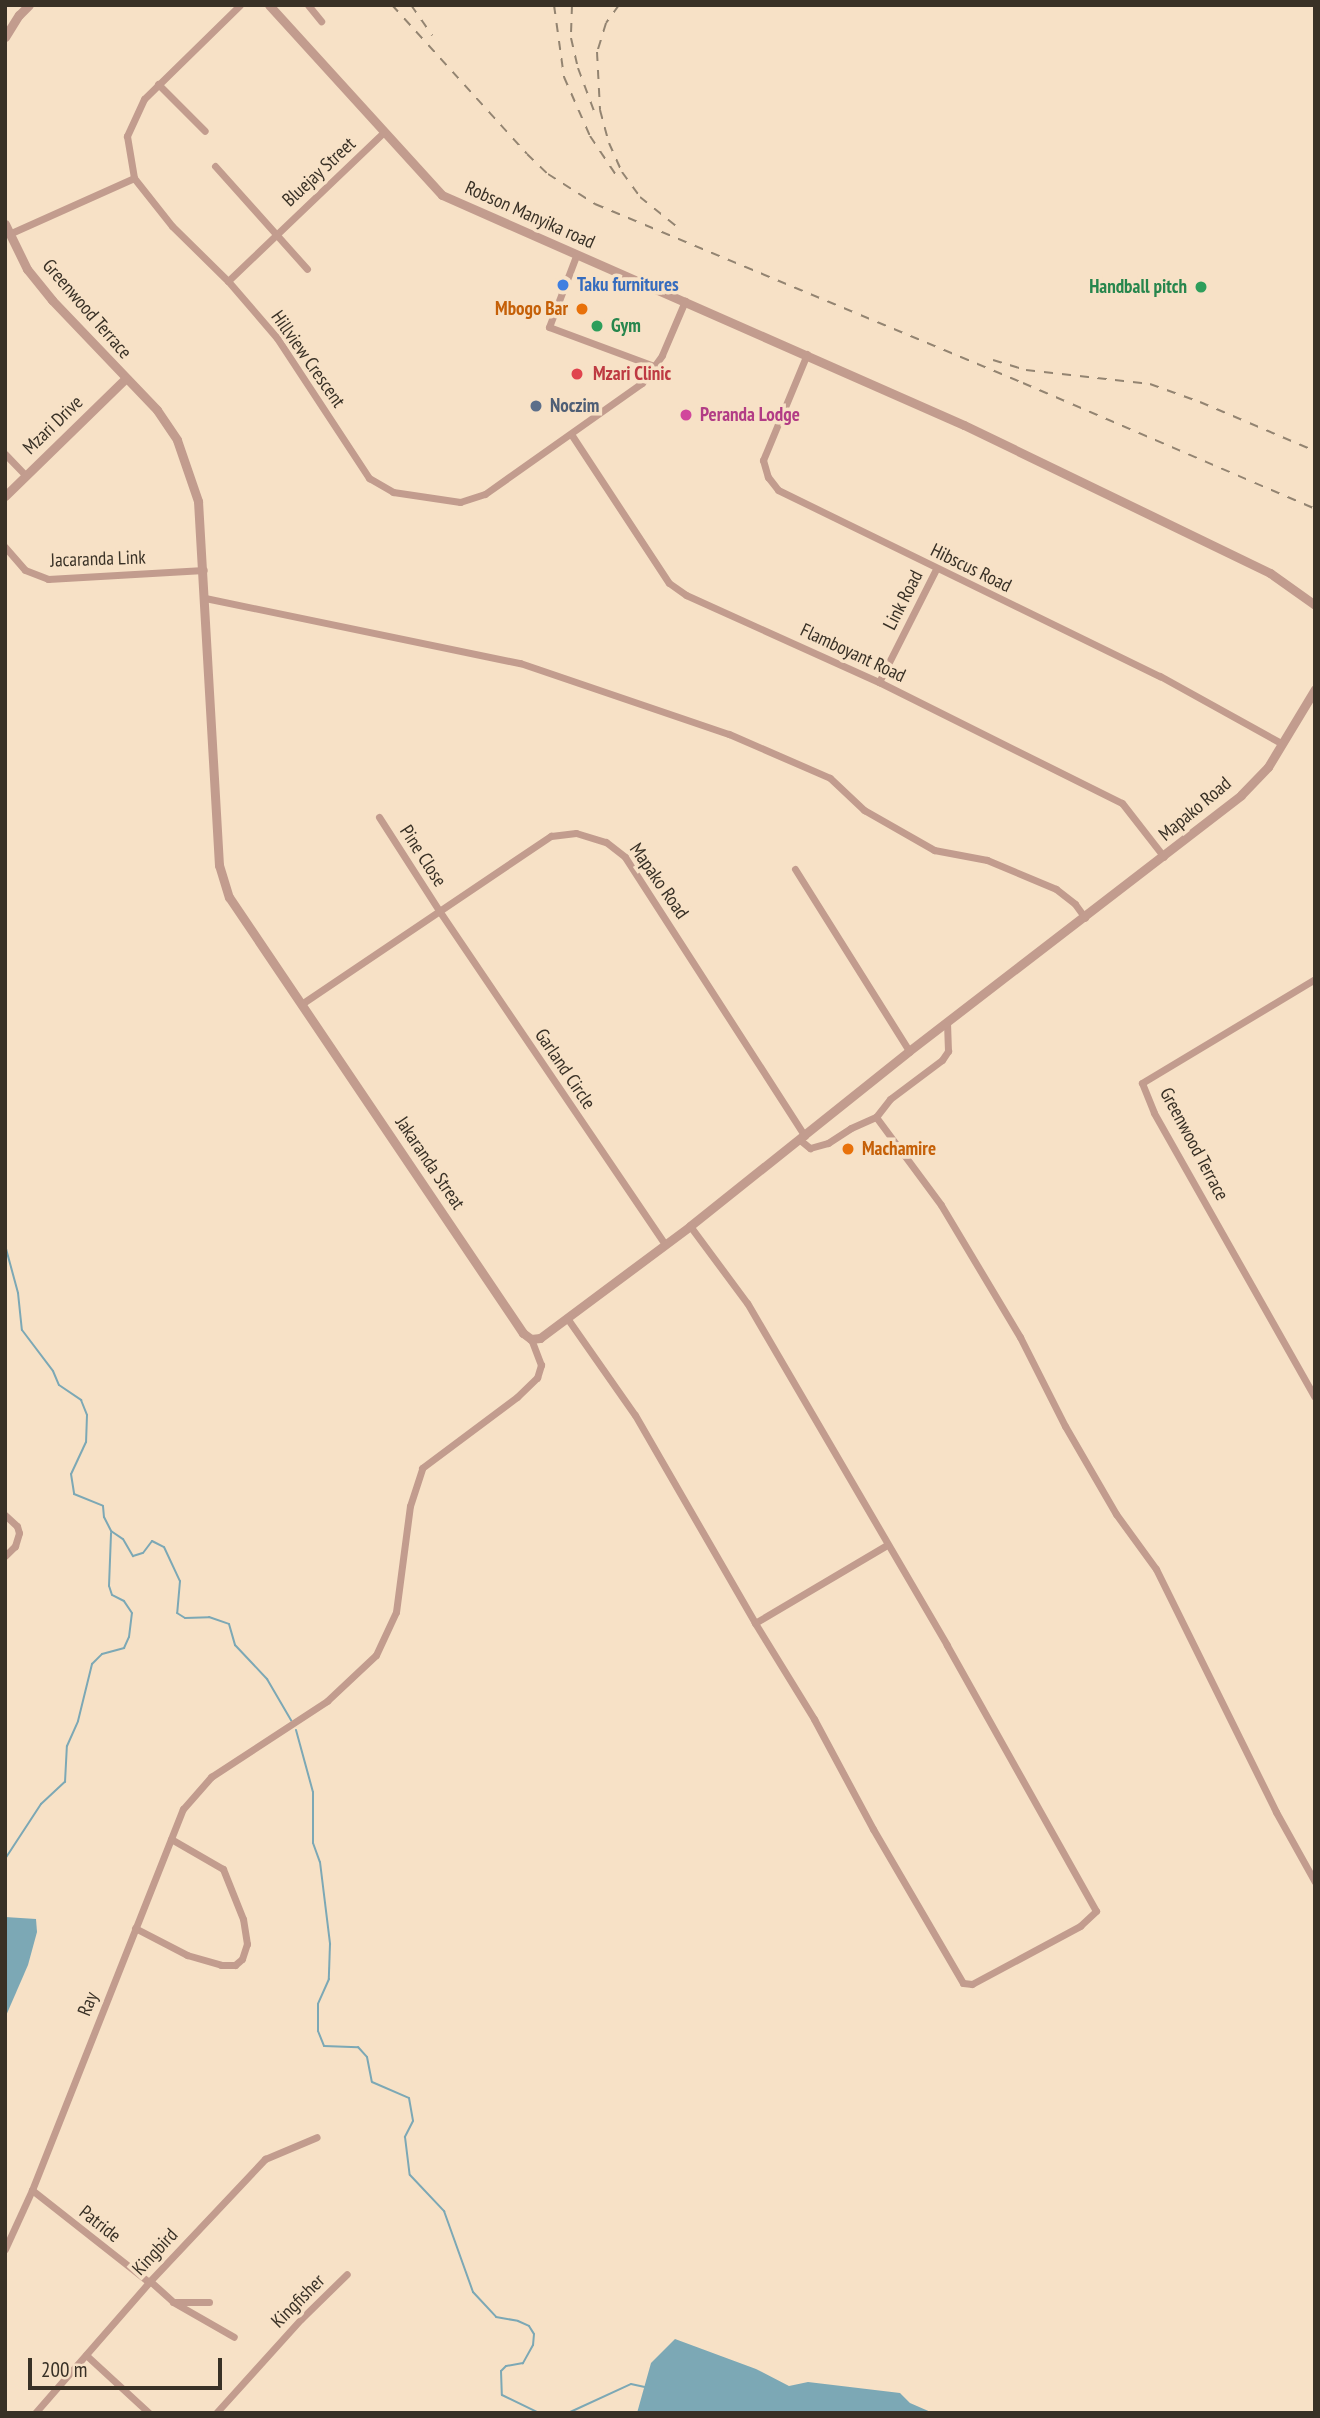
<!DOCTYPE html>
<html>
<head>
<meta charset="utf-8">
<style>
	body { margin:0 }
	#map { position:relative; width:1320px; height:2418px; overflow:hidden; background:#f7e1c6; font-family:"PT Sans Narrow",sans-serif }
	div>[style] { position:absolute }
	[style*='--x'] { left:calc(var(--x)*1px); top:calc(var(--y)*1px); width:calc(var(--w)*1px); rotate:calc(var(--a)*1deg) }
	.water>* { inset:0; background:#7ca8b5 }
	.stream>* { height:2px; margin:-1px; padding:0 1px; transform-origin:1px; border-radius:1px; background:#7ca8b5 }
	.minor>* { height:7px; margin:-3.5px; padding:0 3.5px; transform-origin:3.5px; border-radius:3.5px; background:#c29c8e }
	.tertiary>* { height:9px; margin:-4.5px; padding:0 4.5px; transform-origin:4.5px; border-radius:4.5px; background:#c29c8e }
	.rail>* { height:2px; margin-top:-1px; transform-origin:0; background:repeating-linear-gradient(90deg,#938471 0 9px,transparent 0 18px) }
	.dots>* { width:19px; height:19px; translate:-50% -50%; box-sizing:border-box; border:4px solid #f7e1c6; border-radius:50% }
	span { translate:-50% -50%; white-space:nowrap; text-align:center; line-height:1.15; -webkit-text-stroke:7px #f7e1c6; paint-order:stroke }
	.street-label { font-size:19px; color:#393126 }
	.shop-label { font-size:19px; color:#366cbe; font-weight:700 }
	.left { translate:0 -50%; text-align:left }
	.leisure-label { font-size:19px; color:#27864d; font-weight:700 }
	.right { translate:-100% -50%; text-align:right }
	.food-label { font-size:19px; color:#c56008; font-weight:700 }
	.health-label { font-size:19px; color:#be3a42; font-weight:700 }
	.service-label { font-size:19px; color:#4e5e75; font-weight:700 }
	.hotel-label { font-size:19px; color:#b23c85; font-weight:700 }
	.frame { position:absolute; inset:0; border:7px solid #393126; pointer-events:none }
	.scale { position:absolute; left:28px; top:2358px; width:194px; height:32px; box-sizing:border-box; border:4px solid #393126; border-top:0; padding-left:9px; font-size:21px; line-height:24px; white-space:nowrap; color:#393126; -webkit-text-stroke:5px #f7e1c6; paint-order:stroke }
</style>
</head>
<body>
<div id="map">
	<div class="water">
		<div style="clip-path:polygon(5px 1917px,36px 1919px,37px 1932px,28px 1965px,5px 2018px)"></div>
		<div style="clip-path:polygon(675px 2339px,756px 2369px,789px 2386px,808px 2382px,900px 2393px,910px 2403px,933px 2413px,637px 2413px,651px 2363px)"></div>
	</div>
	<div class="stream">
		<div style="--x:5;--y:1245;--w:50;--a:74.8"></div>
		<div style="--x:18;--y:1293;--w:37;--a:84"></div>
		<div style="--x:22;--y:1330;--w:51;--a:52.9"></div>
		<div style="--x:53;--y:1371;--w:15;--a:67"></div>
		<div style="--x:59;--y:1385;--w:27;--a:34"></div>
		<div style="--x:81;--y:1400;--w:16;--a:68"></div>
		<div style="--x:87;--y:1415;--w:27;--a:92"></div>
		<div style="--x:86;--y:1442;--w:35;--a:115"></div>
		<div style="--x:71;--y:1474;--w:20;--a:81"></div>
		<div style="--x:74;--y:1494;--w:31;--a:22"></div>
		<div style="--x:103;--y:1506;--w:11;--a:85"></div>
		<div style="--x:104;--y:1517;--w:16;--a:63"></div>
		<div style="--x:111;--y:1531;--w:14;--a:34"></div>
		<div style="--x:123;--y:1539;--w:20;--a:60"></div>
		<div style="--x:133;--y:1556;--w:10;--a:-17"></div>
		<div style="--x:143;--y:1553;--w:15;--a:-53"></div>
		<div style="--x:152;--y:1541;--w:13;--a:27"></div>
		<div style="--x:164;--y:1547;--w:38;--a:65"></div>
		<div style="--x:180;--y:1581;--w:32;--a:95"></div>
		<div style="--x:177;--y:1613;--w:9;--a:32"></div>
		<div style="--x:185;--y:1618;--w:24;--a:-2"></div>
		<div style="--x:209;--y:1617;--w:21;--a:19"></div>
		<div style="--x:229;--y:1624;--w:22;--a:74"></div>
		<div style="--x:235;--y:1645;--w:47;--a:46.7"></div>
		<div style="--x:267;--y:1679;--w:48;--a:59.7"></div>
		<div style="--x:296;--y:1730;--w:64;--a:74.7"></div>
		<div style="--x:313;--y:1792;--w:51;--a:90"></div>
		<div style="--x:313;--y:1843;--w:20;--a:70"></div>
		<div style="--x:320;--y:1862;--w:83;--a:83"></div>
		<div style="--x:330;--y:1944;--w:35;--a:92"></div>
		<div style="--x:329;--y:1979;--w:27;--a:114"></div>
		<div style="--x:318;--y:2004;--w:27;--a:90"></div>
		<div style="--x:318;--y:2031;--w:16;--a:68"></div>
		<div style="--x:324;--y:2046;--w:34;--a:2"></div>
		<div style="--x:358;--y:2047;--w:13;--a:48"></div>
		<div style="--x:367;--y:2057;--w:25;--a:79"></div>
		<div style="--x:372;--y:2082;--w:40;--a:23.4"></div>
		<div style="--x:409;--y:2098;--w:23;--a:80"></div>
		<div style="--x:413;--y:2121;--w:18;--a:117"></div>
		<div style="--x:405;--y:2137;--w:38;--a:83"></div>
		<div style="--x:410;--y:2175;--w:50;--a:46.6"></div>
		<div style="--x:444;--y:2211;--w:86;--a:70.3"></div>
		<div style="--x:473;--y:2292;--w:34;--a:47"></div>
		<div style="--x:496;--y:2317;--w:22;--a:10"></div>
		<div style="--x:518;--y:2321;--w:12;--a:24"></div>
		<div style="--x:529;--y:2326;--w:9;--a:58"></div>
		<div style="--x:534;--y:2334;--w:11;--a:95"></div>
		<div style="--x:533;--y:2345;--w:21;--a:119"></div>
		<div style="--x:523;--y:2363;--w:17;--a:170"></div>
		<div style="--x:506;--y:2366;--w:7;--a:135"></div>
		<div style="--x:501;--y:2371;--w:24;--a:88"></div>
		<div style="--x:502;--y:2395;--w:41;--a:25.9"></div>
		<div style="--x:5;--y:1859;--w:66;--a:-56.8"></div>
		<div style="--x:41;--y:1804;--w:33;--a:-43"></div>
		<div style="--x:65;--y:1782;--w:36;--a:-87"></div>
		<div style="--x:67;--y:1746;--w:27;--a:-66"></div>
		<div style="--x:78;--y:1721;--w:59;--a:-76.2"></div>
		<div style="--x:92;--y:1664;--w:14;--a:-45"></div>
		<div style="--x:102;--y:1654;--w:23;--a:-15"></div>
		<div style="--x:124;--y:1648;--w:12;--a:-66"></div>
		<div style="--x:129;--y:1637;--w:24;--a:-83"></div>
		<div style="--x:132;--y:1613;--w:14;--a:-124"></div>
		<div style="--x:124;--y:1601;--w:13;--a:-153"></div>
		<div style="--x:112;--y:1595;--w:9;--a:-108"></div>
		<div style="--x:109;--y:1586;--w:53;--a:-87.8"></div>
		<div style="--x:568;--y:2413;--w:69;--a:-24.7"></div>
		<div style="--x:631;--y:2384;--w:14;--a:12"></div>
	</div>
	<div class="minor">
		<div style="--x:240;--y:5;--w:134;--a:135.6"></div>
		<div style="--x:144;--y:99;--w:41;--a:114.7"></div>
		<div style="--x:127;--y:136;--w:43;--a:80.5"></div>
		<div style="--x:134;--y:178;--w:61;--a:51.6"></div>
		<div style="--x:172;--y:226;--w:78;--a:44.5"></div>
		<div style="--x:228;--y:281;--w:75;--a:49.3"></div>
		<div style="--x:277;--y:338;--w:168;--a:56.7"></div>
		<div style="--x:369;--y:478;--w:28;--a:30"></div>
		<div style="--x:393;--y:492;--w:68;--a:8.5"></div>
		<div style="--x:460;--y:502;--w:26;--a:-18"></div>
		<div style="--x:485;--y:494;--w:192;--a:-35.3"></div>
		<div style="--x:642;--y:383;--w:34;--a:-54"></div>
		<div style="--x:662;--y:355;--w:59;--a:-66.9"></div>
		<div style="--x:308;--y:5;--w:21;--a:51"></div>
		<div style="--x:158;--y:84;--w:66;--a:45"></div>
		<div style="--x:215;--y:166;--w:138;--a:48.2"></div>
		<div style="--x:9;--y:234;--w:137;--a:-24.1"></div>
		<div style="--x:576;--y:256;--w:76;--a:110.8"></div>
		<div style="--x:549;--y:327;--w:112;--a:20.4"></div>
		<div style="--x:228;--y:281;--w:216;--a:-43.7"></div>
		<div style="--x:807;--y:354;--w:115;--a:112.5"></div>
		<div style="--x:763;--y:460;--w:18;--a:74"></div>
		<div style="--x:768;--y:477;--w:16;--a:52"></div>
		<div style="--x:778;--y:490;--w:425;--a:26"></div>
		<div style="--x:1160;--y:676;--w:138;--a:29"></div>
		<div style="--x:571;--y:434;--w:178;--a:56.7"></div>
		<div style="--x:669;--y:583;--w:21;--a:35"></div>
		<div style="--x:686;--y:595;--w:212;--a:24.3"></div>
		<div style="--x:879;--y:682;--w:271;--a:26.5"></div>
		<div style="--x:1122;--y:803;--w:68;--a:52.1"></div>
		<div style="--x:5;--y:454;--w:30;--a:46"></div>
		<div style="--x:5;--y:547;--w:30;--a:49"></div>
		<div style="--x:25;--y:570;--w:25;--a:21"></div>
		<div style="--x:48;--y:579;--w:156;--a:-3.3"></div>
		<div style="--x:205;--y:598;--w:322;--a:11.7"></div>
		<div style="--x:520;--y:663;--w:221;--a:18.8"></div>
		<div style="--x:729;--y:734;--w:110;--a:23.5"></div>
		<div style="--x:830;--y:778;--w:47;--a:43.3"></div>
		<div style="--x:864;--y:810;--w:81;--a:29.7"></div>
		<div style="--x:934;--y:850;--w:54;--a:10.7"></div>
		<div style="--x:987;--y:860;--w:75;--a:22.8"></div>
		<div style="--x:1056;--y:889;--w:24;--a:38"></div>
		<div style="--x:1075;--y:904;--w:17;--a:54"></div>
		<div style="--x:879;--y:682;--w:127;--a:-63.2"></div>
		<div style="--x:379;--y:817;--w:113;--a:57.3"></div>
		<div style="--x:440;--y:912;--w:401;--a:55.9"></div>
		<div style="--x:795;--y:869;--w:215;--a:57.9"></div>
		<div style="--x:1315;--y:979;--w:202;--a:149"></div>
		<div style="--x:1142;--y:1083;--w:32;--a:68"></div>
		<div style="--x:1154;--y:1113;--w:326;--a:60.5"></div>
		<div style="--x:303;--y:1003;--w:299;--a:-34"></div>
		<div style="--x:551;--y:836;--w:25;--a:-7"></div>
		<div style="--x:576;--y:833;--w:31;--a:17"></div>
		<div style="--x:606;--y:842;--w:24;--a:38"></div>
		<div style="--x:625;--y:857;--w:332;--a:57.2"></div>
		<div style="--x:876;--y:1117;--w:23;--a:-52"></div>
		<div style="--x:890;--y:1099;--w:65;--a:-36.9"></div>
		<div style="--x:942;--y:1060;--w:11;--a:-56"></div>
		<div style="--x:948;--y:1051;--w:27;--a:-92"></div>
		<div style="--x:800;--y:1140;--w:13;--a:39"></div>
		<div style="--x:810;--y:1148;--w:19;--a:-16"></div>
		<div style="--x:828;--y:1143;--w:27;--a:-33"></div>
		<div style="--x:851;--y:1128;--w:27;--a:-24"></div>
		<div style="--x:876;--y:1117;--w:109;--a:53.5"></div>
		<div style="--x:941;--y:1205;--w:154;--a:59.1"></div>
		<div style="--x:1020;--y:1337;--w:100;--a:63.2"></div>
		<div style="--x:1065;--y:1426;--w:102;--a:59.9"></div>
		<div style="--x:1116;--y:1514;--w:68;--a:54"></div>
		<div style="--x:1156;--y:1569;--w:271;--a:63.7"></div>
		<div style="--x:1276;--y:1812;--w:80;--a:60.9"></div>
		<div style="--x:567;--y:1318;--w:118;--a:55"></div>
		<div style="--x:635;--y:1415;--w:240;--a:60"></div>
		<div style="--x:755;--y:1623;--w:113;--a:58.4"></div>
		<div style="--x:814;--y:1719;--w:125;--a:61.8"></div>
		<div style="--x:873;--y:1829;--w:178;--a:59.7"></div>
		<div style="--x:963;--y:1983;--w:9;--a:6"></div>
		<div style="--x:972;--y:1984;--w:123;--a:-28.2"></div>
		<div style="--x:1080;--y:1926;--w:22;--a:-43"></div>
		<div style="--x:1096;--y:1911;--w:305;--a:-119.3"></div>
		<div style="--x:947;--y:1645;--w:396;--a:-120.3"></div>
		<div style="--x:747;--y:1303;--w:96;--a:-126.5"></div>
		<div style="--x:5;--y:1515;--w:16;--a:43"></div>
		<div style="--x:17;--y:1526;--w:7;--a:74"></div>
		<div style="--x:19;--y:1533;--w:14;--a:107"></div>
		<div style="--x:15;--y:1546;--w:14;--a:135"></div>
		<div style="--x:755;--y:1623;--w:153;--a:-30.6"></div>
		<div style="--x:135;--y:1928;--w:59;--a:27.4"></div>
		<div style="--x:187;--y:1955;--w:35;--a:16"></div>
		<div style="--x:221;--y:1965;--w:14;--a:0"></div>
		<div style="--x:235;--y:1965;--w:9;--a:-41"></div>
		<div style="--x:242;--y:1959;--w:16;--a:-72"></div>
		<div style="--x:247;--y:1944;--w:25;--a:-99"></div>
		<div style="--x:243;--y:1919;--w:54;--a:-111.8"></div>
		<div style="--x:223;--y:1869;--w:60;--a:-150"></div>
		<div style="--x:32;--y:2190;--w:149;--a:38.2"></div>
		<div style="--x:5;--y:2249;--w:65;--a:-65.4"></div>
		<div style="--x:32;--y:2190;--w:410;--a:-68.4"></div>
		<div style="--x:183;--y:1809;--w:43;--a:-48.8"></div>
		<div style="--x:211;--y:1777;--w:139;--a:-33.2"></div>
		<div style="--x:327;--y:1701;--w:67;--a:-43.2"></div>
		<div style="--x:376;--y:1655;--w:47;--a:-65.1"></div>
		<div style="--x:396;--y:1612;--w:107;--a:-82.5"></div>
		<div style="--x:410;--y:1506;--w:40;--a:-72"></div>
		<div style="--x:422;--y:1468;--w:119;--a:-36.8"></div>
		<div style="--x:517;--y:1397;--w:28;--a:-44"></div>
		<div style="--x:537;--y:1378;--w:14;--a:-73"></div>
		<div style="--x:541;--y:1365;--w:28;--a:-111"></div>
		<div style="--x:150;--y:2281;--w:31;--a:42"></div>
		<div style="--x:173;--y:2302;--w:70;--a:29.8"></div>
		<div style="--x:173;--y:2302;--w:36;--a:0"></div>
		<div style="--x:86;--y:2355;--w:86;--a:42.6"></div>
		<div style="--x:35;--y:2413;--w:175;--a:-48.9"></div>
		<div style="--x:150;--y:2281;--w:168;--a:-46.7"></div>
		<div style="--x:265;--y:2159;--w:56;--a:-22.9"></div>
		<div style="--x:216;--y:2413;--w:127;--a:-47.9"></div>
		<div style="--x:301;--y:2319;--w:64;--a:-44.4"></div>
	</div>
	<div class="tertiary">
		<div style="--x:269;--y:5;--w:257;--a:47.7"></div>
		<div style="--x:442;--y:195;--w:570;--a:23.78"></div>
		<div style="--x:964;--y:425;--w:340;--a:25.8"></div>
		<div style="--x:1270;--y:573;--w:55;--a:35.4"></div>
		<div style="--x:5;--y:37;--w:26;--a:-58"></div>
		<div style="--x:19;--y:15;--w:14;--a:-45"></div>
		<div style="--x:5;--y:224;--w:50;--a:63.9"></div>
		<div style="--x:27;--y:269;--w:40;--a:51"></div>
		<div style="--x:52;--y:300;--w:152;--a:46.3"></div>
		<div style="--x:157;--y:410;--w:36;--a:56"></div>
		<div style="--x:177;--y:440;--w:65;--a:71"></div>
		<div style="--x:198;--y:501;--w:365;--a:86.7"></div>
		<div style="--x:219;--y:865;--w:34;--a:73"></div>
		<div style="--x:229;--y:897;--w:526;--a:56.01"></div>
		<div style="--x:523;--y:1333;--w:10;--a:37"></div>
		<div style="--x:531;--y:1339;--w:9;--a:-6"></div>
		<div style="--x:540;--y:1338;--w:187;--a:-36.7"></div>
		<div style="--x:690;--y:1226;--w:280;--a:-38.6"></div>
		<div style="--x:909;--y:1051;--w:419;--a:-37.6"></div>
		<div style="--x:1241;--y:795;--w:39;--a:-46"></div>
		<div style="--x:1268;--y:767;--w:91;--a:-58.9"></div>
		<div style="--x:5;--y:496;--w:168;--a:-44.3"></div>
	</div>
	<div class="rail">
		<div style="--x:392;--y:5;--w:201;--a:47.8"></div>
		<div style="--x:527;--y:154;--w:29;--a:44"></div>
		<div style="--x:548;--y:174;--w:56;--a:32.6"></div>
		<div style="--x:595;--y:204;--w:464;--a:22.7"></div>
		<div style="--x:1023;--y:383;--w:318;--a:23.3"></div>
		<div style="--x:411;--y:5;--w:37;--a:55"></div>
		<div style="--x:554;--y:5;--w:73;--a:82.1"></div>
		<div style="--x:564;--y:77;--w:64;--a:66.2"></div>
		<div style="--x:590;--y:136;--w:47;--a:56.3"></div>
		<div style="--x:572;--y:5;--w:33;--a:92"></div>
		<div style="--x:571;--y:38;--w:31;--a:77"></div>
		<div style="--x:578;--y:68;--w:46;--a:69.6"></div>
		<div style="--x:619;--y:5;--w:22;--a:126"></div>
		<div style="--x:606;--y:23;--w:30;--a:107"></div>
		<div style="--x:597;--y:52;--w:58;--a:87"></div>
		<div style="--x:600;--y:110;--w:34;--a:75"></div>
		<div style="--x:609;--y:143;--w:32;--a:66"></div>
		<div style="--x:622;--y:172;--w:31;--a:54"></div>
		<div style="--x:640;--y:197;--w:53;--a:38.8"></div>
		<div style="--x:993;--y:360;--w:34;--a:17"></div>
		<div style="--x:1026;--y:370;--w:125;--a:6.4"></div>
		<div style="--x:1150;--y:384;--w:53;--a:19.8"></div>
		<div style="--x:1200;--y:402;--w:125;--a:23.1"></div>
	</div>
	<div class="dots">
		<div style="left:563px;top:285px;background:#3f7fe0"></div>
		<div style="left:1201px;top:287px;background:#2e9e5b"></div>
		<div style="left:582px;top:309px;background:#e8710a"></div>
		<div style="left:597px;top:326px;background:#2e9e5b"></div>
		<div style="left:577px;top:374px;background:#e0444e"></div>
		<div style="left:536px;top:406px;background:#5c6f8a"></div>
		<div style="left:686px;top:415px;background:#d1479c"></div>
		<div style="left:848px;top:1149px;background:#e8710a"></div>
	</div>
	<div class="street-label">
		<span style="left:319px;top:172px;rotate:-43deg">Bluejay Street</span>
		<span style="left:530px;top:215px;rotate:24deg">Robson Manyika road</span>
		<span style="left:87px;top:309px;rotate:49deg">Greenwood Terrace</span>
		<span style="left:308px;top:359px;rotate:55deg">Hillview Crescent</span>
		<span style="left:53px;top:425px;rotate:-44deg">Mzari Drive</span>
		<span style="left:98px;top:559px;rotate:-2deg">Jacaranda Link</span>
		<span style="left:971px;top:568px;rotate:26deg">Hibscus Road</span>
		<span style="left:903px;top:600px;rotate:-63deg">Link Road</span>
		<span style="left:853px;top:653px;rotate:25deg">Flamboyant Road</span>
		<span style="left:1195px;top:809px;rotate:-40deg">Mapako Road</span>
		<span style="left:423px;top:856px;rotate:57deg">Pine Close</span>
		<span style="left:659px;top:881px;rotate:55deg">Mapako Road</span>
		<span style="left:565px;top:1069px;rotate:56deg">Garland Circle</span>
		<span style="left:1194px;top:1144px;rotate:62deg">Greenwood Terrace</span>
		<span style="left:430px;top:1163px;rotate:56deg">Jakaranda Streat</span>
		<span style="left:88px;top:2004px;rotate:-68deg">Ray</span>
		<span style="left:100px;top:2224px;rotate:38deg">Patride</span>
		<span style="left:155px;top:2252px;rotate:-47deg">Kingbird</span>
		<span style="left:298px;top:2301px;rotate:-45deg">Kingfisher</span>
	</div>
	<div class="shop-label">
		<span class="left" style="left:577px;top:285px">Taku furnitures</span>
	</div>
	<div class="leisure-label">
		<span class="right" style="left:1187px;top:287px">Handball pitch</span>
		<span class="left" style="left:611px;top:326px">Gym</span>
	</div>
	<div class="food-label">
		<span class="right" style="left:568px;top:309px">Mbogo Bar</span>
		<span class="left" style="left:862px;top:1149px">Machamire</span>
	</div>
	<div class="health-label">
		<span class="left" style="left:593px;top:374px">Mzari Clinic</span>
	</div>
	<div class="service-label">
		<span class="left" style="left:550px;top:406px">Noczim</span>
	</div>
	<div class="hotel-label">
		<span class="left" style="left:700px;top:415px">Peranda Lodge</span>
	</div>
	<div class="frame"></div>
	<div class="scale">200 m</div>
</div>
</body>
</html>
